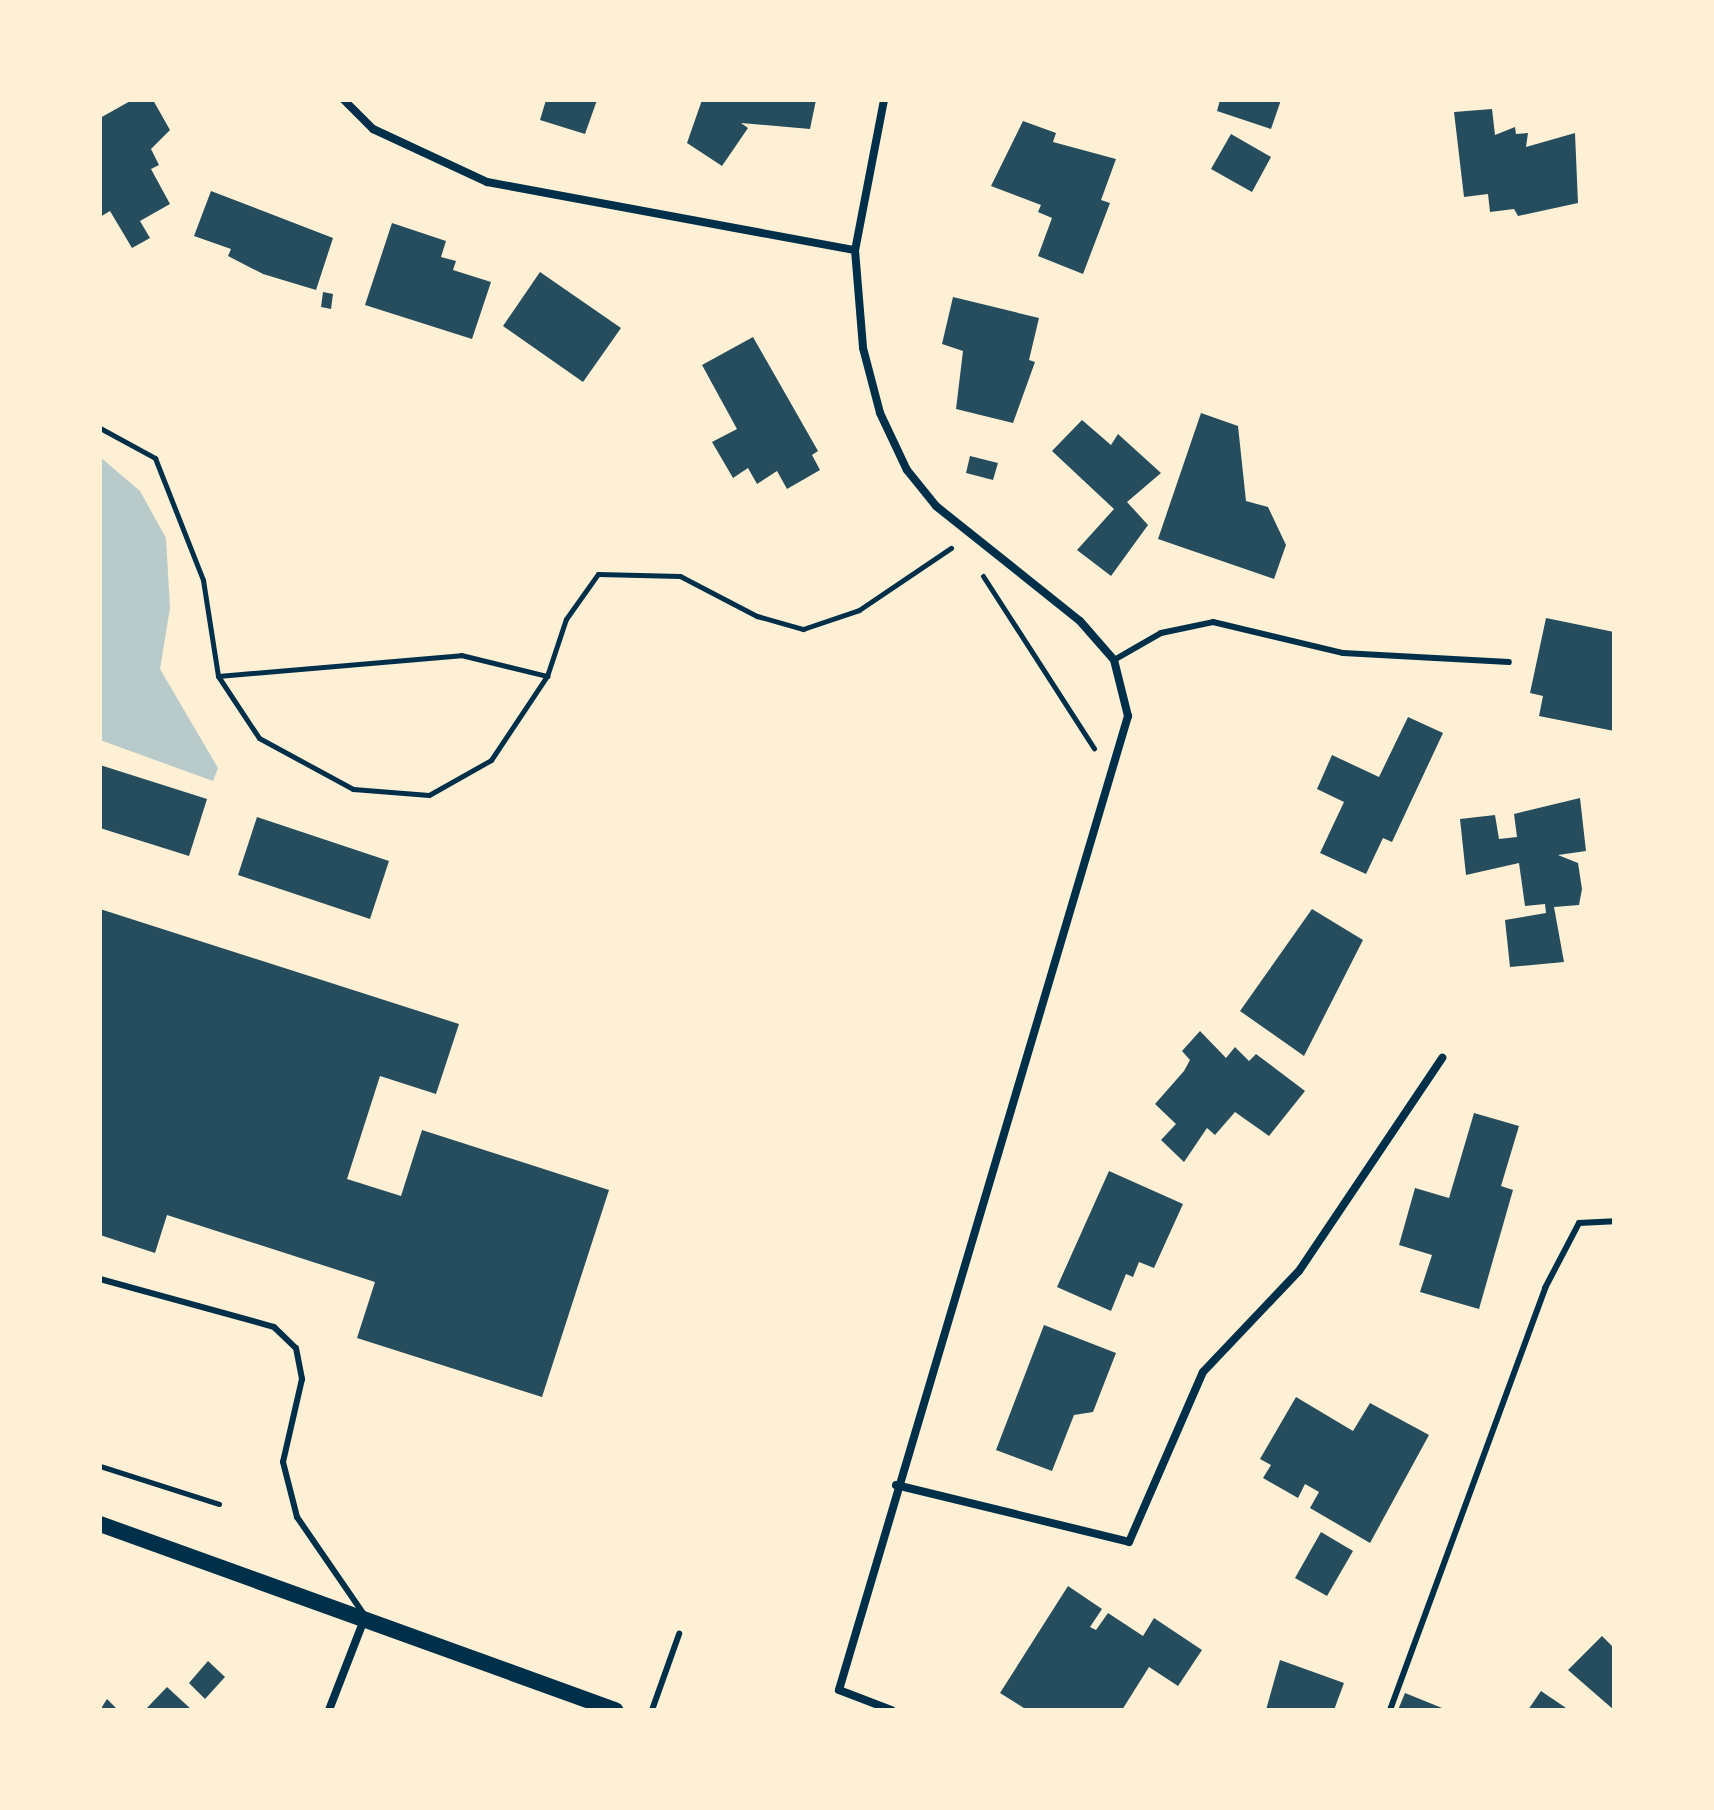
<!DOCTYPE html>
<html>
<head>
<meta charset="utf-8">
<style>
	body { margin:0 }
	#map { position:relative; width:1714px; height:1810px; overflow:hidden; background:#fdf0d5; font-family:"PT Sans",sans-serif }
	div>[style] { position:absolute }
	[style*='--x'] { left:calc(var(--x)*1px); top:calc(var(--y)*1px); width:calc(var(--w)*1px); rotate:calc(var(--a)*1deg) }
	.green>* { inset:0; background:#b9caca }
	.building>* { inset:0; background:#264d5e }
	.path>* { height:5px; margin:-2.5px; padding:0 2.5px; transform-origin:2.5px; border-radius:2.5px; background:#003049 }
	.service>* { height:6px; margin:-3px; padding:0 3px; transform-origin:3px; border-radius:3px; background:#003049 }
	.minor>* { height:8px; margin:-4px; padding:0 4px; transform-origin:4px; border-radius:4px; background:#003049 }
	.secondary>* { height:16px; margin:-8px; padding:0 8px; transform-origin:8px; border-radius:8px; background:#003049 }
	span { translate:-50% -50%; white-space:nowrap; text-align:center; line-height:1.15; -webkit-text-stroke:8px #fdf0d5; paint-order:stroke }
	.frame { position:absolute; inset:0; border:102px solid #fdf0d5; pointer-events:none }
</style>
</head>
<body>
<div id="map">
	<div class="green">
		<div style="clip-path:polygon(100px 457px,140px 491px,166px 538px,170px 608px,160px 669px,218px 768px,213px 781px,100px 740px)"></div>
	</div>
	<div class="building">
		<div style="clip-path:polygon(132px 100px,153px 100px,170px 130px,151px 149px,159px 165px,151px 169px,170px 204px,140px 221px,150px 238px,132px 248px,110px 211px,100px 217px,100px 118px)"></div>
		<div style="clip-path:polygon(546px 100px,597px 100px,585px 134px,540px 120px)"></div>
		<div style="clip-path:polygon(702px 100px,816px 100px,810px 129px,741px 123px,748px 128px,722px 166px,687px 143px)"></div>
		<div style="clip-path:polygon(1220px 100px,1281px 100px,1271px 129px,1217px 111px)"></div>
		<div style="clip-path:polygon(1492px 109px,1495px 135px,1515px 127px,1516px 134px,1528px 133px,1526px 147px,1575px 133px,1578px 203px,1518px 216px,1514px 209px,1490px 212px,1488px 194px,1464px 197px,1454px 112px)"></div>
		<div style="clip-path:polygon(1023px 121px,1056px 133px,1053px 142px,1116px 159px,1101px 200px,1110px 203px,1083px 274px,1038px 256px,1052px 218px,1038px 212px,1041px 205px,991px 186px)"></div>
		<div style="clip-path:polygon(1231px 134px,1271px 157px,1252px 192px,1211px 169px)"></div>
		<div style="clip-path:polygon(211px 191px,333px 238px,316px 290px,263px 274px,228px 256px,231px 249px,194px 236px)"></div>
		<div style="clip-path:polygon(392px 223px,446px 241px,441px 257px,456px 261px,453px 270px,491px 282px,472px 339px,365px 305px)"></div>
		<div style="clip-path:polygon(540px 272px,621px 328px,583px 382px,503px 326px)"></div>
		<div style="clip-path:polygon(323px 292px,333px 294px,331px 309px,321px 307px)"></div>
		<div style="clip-path:polygon(953px 297px,1039px 318px,1029px 360px,1035px 362px,1013px 423px,956px 409px,963px 351px,942px 344px)"></div>
		<div style="clip-path:polygon(753px 337px,818px 451px,812px 455px,820px 470px,787px 489px,777px 471px,757px 484px,748px 468px,733px 478px,712px 442px,737px 429px,702px 365px)"></div>
		<div style="clip-path:polygon(1201px 413px,1238px 426px,1246px 501px,1268px 507px,1286px 545px,1274px 579px,1158px 539px)"></div>
		<div style="clip-path:polygon(1082px 420px,1111px 445px,1118px 434px,1161px 473px,1127px 502px,1148px 525px,1111px 576px,1077px 550px,1114px 509px,1052px 451px)"></div>
		<div style="clip-path:polygon(970px 456px,998px 463px,993px 480px,966px 473px)"></div>
		<div style="clip-path:polygon(1546px 618px,1614px 632px,1614px 731px,1539px 716px,1543px 696px,1530px 693px)"></div>
		<div style="clip-path:polygon(1408px 717px,1443px 733px,1392px 842px,1383px 838px,1366px 874px,1320px 853px,1344px 802px,1317px 789px,1332px 755px,1379px 777px)"></div>
		<div style="clip-path:polygon(100px 765px,207px 799px,189px 856px,100px 828px)"></div>
		<div style="clip-path:polygon(1580px 798px,1586px 851px,1558px 855px,1578px 863px,1582px 889px,1579px 905px,1554px 907px,1564px 962px,1510px 967px,1505px 920px,1546px 913px,1545px 904px,1525px 906px,1519px 863px,1466px 875px,1460px 819px,1495px 815px,1499px 839px,1517px 837px,1514px 814px)"></div>
		<div style="clip-path:polygon(257px 817px,389px 861px,370px 919px,238px 875px)"></div>
		<div style="clip-path:polygon(100px 909px,459px 1024px,436px 1094px,380px 1076px,347px 1179px,401px 1196px,422px 1130px,609px 1190px,542px 1397px,357px 1338px,375px 1282px,167px 1215px,155px 1253px,100px 1235px)"></div>
		<div style="clip-path:polygon(1312px 909px,1363px 940px,1304px 1056px,1240px 1011px)"></div>
		<div style="clip-path:polygon(1200px 1031px,1226px 1058px,1235px 1047px,1249px 1061px,1256px 1054px,1305px 1091px,1269px 1136px,1235px 1112px,1215px 1135px,1207px 1128px,1184px 1162px,1161px 1140px,1176px 1124px,1155px 1104px,1184px 1071px,1190px 1060px,1182px 1051px)"></div>
		<div style="clip-path:polygon(1474px 1113px,1519px 1126px,1501px 1186px,1513px 1190px,1479px 1309px,1420px 1292px,1432px 1255px,1399px 1245px,1415px 1188px,1449px 1198px)"></div>
		<div style="clip-path:polygon(1109px 1171px,1183px 1204px,1154px 1268px,1139px 1262px,1133px 1277px,1126px 1274px,1111px 1311px,1057px 1287px)"></div>
		<div style="clip-path:polygon(1044px 1325px,1116px 1353px,1093px 1412px,1074px 1415px,1052px 1471px,996px 1450px)"></div>
		<div style="clip-path:polygon(1296px 1397px,1353px 1431px,1370px 1403px,1429px 1435px,1370px 1543px,1310px 1508px,1319px 1492px,1305px 1484px,1298px 1498px,1263px 1478px,1271px 1465px,1260px 1459px)"></div>
		<div style="clip-path:polygon(1321px 1532px,1353px 1551px,1327px 1596px,1295px 1578px)"></div>
		<div style="clip-path:polygon(1068px 1586px,1102px 1609px,1090px 1627px,1096px 1630px,1108px 1613px,1143px 1636px,1154px 1618px,1202px 1650px,1178px 1686px,1149px 1667px,1122px 1710px,1027px 1710px,1000px 1693px)"></div>
		<div style="clip-path:polygon(1602px 1636px,1614px 1648px,1614px 1710px,1568px 1670px)"></div>
		<div style="clip-path:polygon(1280px 1660px,1344px 1683px,1334px 1710px,1266px 1710px)"></div>
		<div style="clip-path:polygon(208px 1661px,225px 1677px,205px 1699px,189px 1683px)"></div>
		<div style="clip-path:polygon(167px 1687px,192px 1710px,145px 1710px)"></div>
		<div style="clip-path:polygon(1541px 1691px,1569px 1710px,1528px 1710px)"></div>
		<div style="clip-path:polygon(1405px 1693px,1447px 1710px,1398px 1710px)"></div>
		<div style="clip-path:polygon(107px 1699px,118px 1710px,100px 1710px)"></div>
	</div>
	<div class="path">
		<div style="--x:100;--y:428;--w:63;--a:28.6"></div>
		<div style="--x:155;--y:458;--w:131;--a:68.5"></div>
		<div style="--x:203;--y:580;--w:97;--a:81.1"></div>
		<div style="--x:218;--y:676;--w:74;--a:56.5"></div>
		<div style="--x:259;--y:738;--w:107;--a:28.5"></div>
		<div style="--x:353;--y:789;--w:76;--a:4.5"></div>
		<div style="--x:429;--y:795;--w:71;--a:-29.4"></div>
		<div style="--x:491;--y:760;--w:101;--a:-56.3"></div>
		<div style="--x:547;--y:676;--w:60;--a:-71.6"></div>
		<div style="--x:566;--y:619;--w:55;--a:-54.6"></div>
		<div style="--x:598;--y:574;--w:82;--a:1.4"></div>
		<div style="--x:680;--y:576;--w:87;--a:27.5"></div>
		<div style="--x:757;--y:616;--w:48;--a:15.8"></div>
		<div style="--x:803;--y:629;--w:59;--a:-18.7"></div>
		<div style="--x:859;--y:610;--w:111;--a:-34"></div>
		<div style="--x:983;--y:576;--w:205;--a:57.2"></div>
		<div style="--x:218;--y:676;--w:244;--a:-4.9"></div>
		<div style="--x:461;--y:655;--w:89;--a:13.7"></div>
		<div style="--x:100;--y:1466;--w:125;--a:17.7"></div>
	</div>
	<div class="service">
		<div style="--x:1114;--y:660;--w:54;--a:-29.9"></div>
		<div style="--x:1161;--y:633;--w:53;--a:-11.9"></div>
		<div style="--x:1213;--y:622;--w:134;--a:13.4"></div>
		<div style="--x:1343;--y:653;--w:166;--a:3.1"></div>
		<div style="--x:100;--y:1279;--w:180;--a:15.4"></div>
		<div style="--x:274;--y:1327;--w:30;--a:44"></div>
		<div style="--x:296;--y:1348;--w:32;--a:79"></div>
		<div style="--x:302;--y:1379;--w:85;--a:102.9"></div>
		<div style="--x:283;--y:1462;--w:57;--a:75.7"></div>
		<div style="--x:297;--y:1517;--w:120;--a:55.5"></div>
		<div style="--x:652;--y:1710;--w:81;--a:-70.4"></div>
		<div style="--x:1390;--y:1710;--w:450;--a:-69.8"></div>
		<div style="--x:1545;--y:1288;--w:73;--a:-62.4"></div>
		<div style="--x:1579;--y:1223;--w:35;--a:-3"></div>
	</div>
	<div class="minor">
		<div style="--x:344;--y:100;--w:41;--a:45"></div>
		<div style="--x:373;--y:129;--w:126;--a:24.9"></div>
		<div style="--x:487;--y:182;--w:374;--a:10.5"></div>
		<div style="--x:884;--y:100;--w:153;--a:100.9"></div>
		<div style="--x:855;--y:250;--w:98;--a:85.3"></div>
		<div style="--x:863;--y:348;--w:67;--a:75.3"></div>
		<div style="--x:880;--y:413;--w:63;--a:64.7"></div>
		<div style="--x:907;--y:470;--w:46;--a:51.1"></div>
		<div style="--x:936;--y:506;--w:184;--a:38.6"></div>
		<div style="--x:1080;--y:621;--w:52;--a:48.9"></div>
		<div style="--x:1114;--y:660;--w:58;--a:76"></div>
		<div style="--x:1128;--y:716;--w:1016;--a:106.53"></div>
		<div style="--x:839;--y:1690;--w:56;--a:21"></div>
		<div style="--x:896;--y:1485;--w:240;--a:13.7"></div>
		<div style="--x:1129;--y:1542;--w:185;--a:-66.5"></div>
		<div style="--x:1203;--y:1372;--w:139;--a:-46.5"></div>
		<div style="--x:1299;--y:1271;--w:257;--a:-56.1"></div>
		<div style="--x:329;--y:1710;--w:100;--a:-68.8"></div>
	</div>
	<div class="secondary">
		<div style="--x:100;--y:1524;--w:548;--a:19.86"></div>
	</div>
	<div class="frame"></div>
</div>
</body>
</html>
